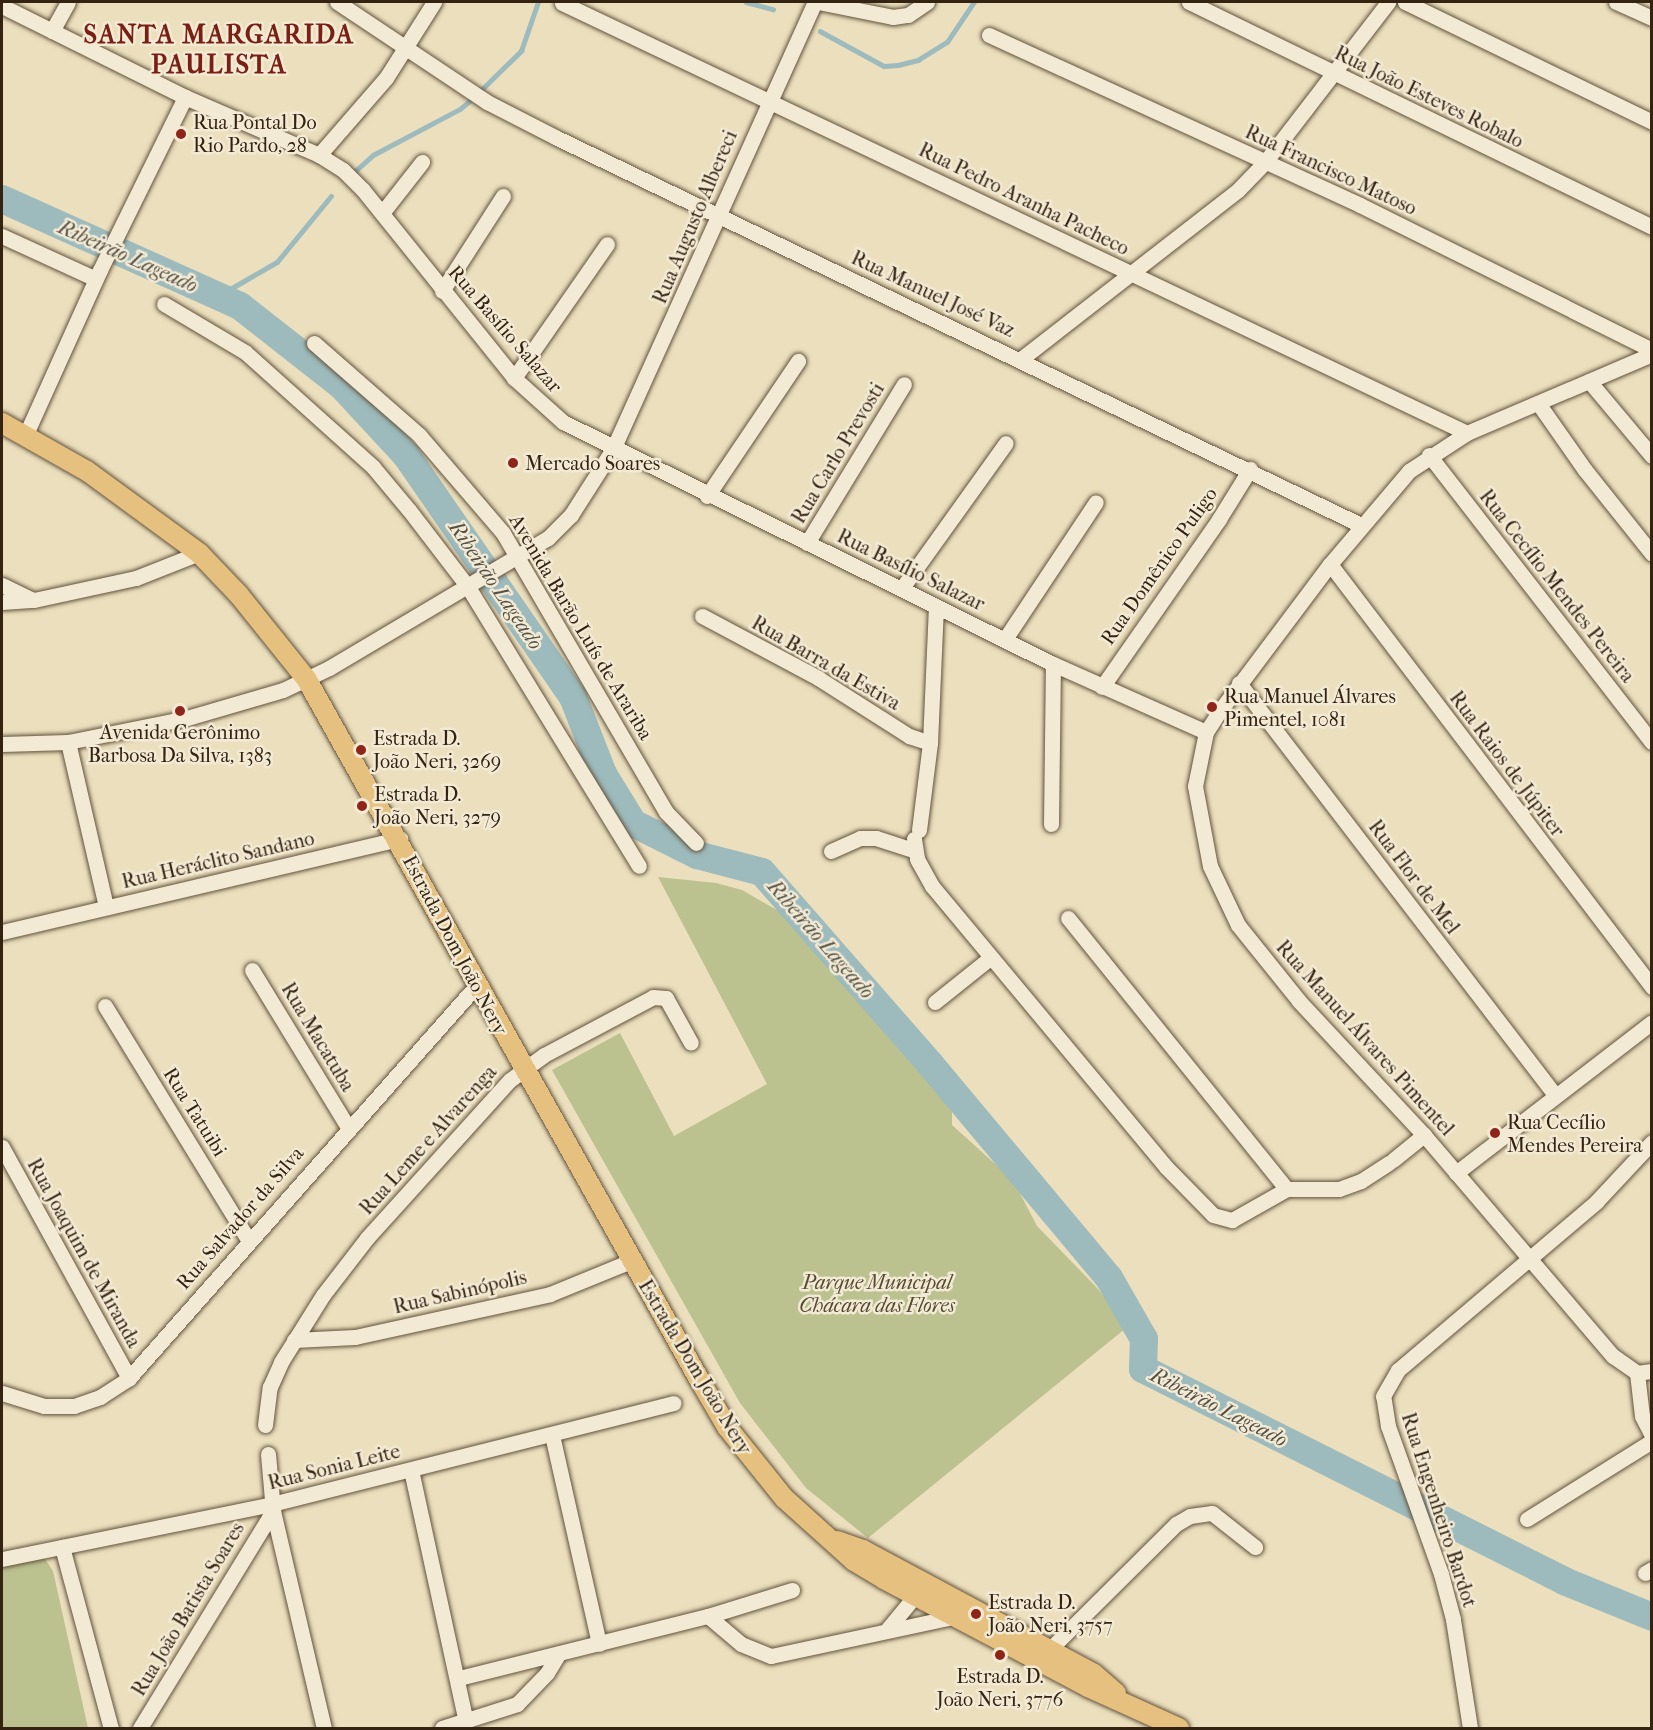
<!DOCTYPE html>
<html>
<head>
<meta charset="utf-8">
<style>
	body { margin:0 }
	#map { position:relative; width:1653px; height:1730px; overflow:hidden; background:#ebdfbd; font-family:"IM FELL French Canon",serif }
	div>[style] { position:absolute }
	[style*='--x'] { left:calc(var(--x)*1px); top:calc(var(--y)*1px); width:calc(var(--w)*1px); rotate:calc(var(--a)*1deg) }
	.green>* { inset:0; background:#bbc18f }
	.stream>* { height:4.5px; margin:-2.25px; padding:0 2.25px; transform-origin:2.25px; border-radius:2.25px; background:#9dbabc }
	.river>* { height:28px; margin:-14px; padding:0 14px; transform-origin:14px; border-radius:14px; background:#9dbabc }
	.roads { filter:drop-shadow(0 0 2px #62523d) drop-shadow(0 0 2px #62523d) }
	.minor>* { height:15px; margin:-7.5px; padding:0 7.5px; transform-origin:7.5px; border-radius:7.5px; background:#f2ead4 }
	.major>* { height:20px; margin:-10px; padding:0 10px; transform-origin:10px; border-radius:10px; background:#e6c07e }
	.dots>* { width:16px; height:16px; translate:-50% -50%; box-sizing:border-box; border:3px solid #f2ead4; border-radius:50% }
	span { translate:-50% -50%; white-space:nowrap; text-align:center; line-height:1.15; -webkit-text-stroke:5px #f2ead4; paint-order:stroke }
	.street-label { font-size:20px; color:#352312 }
	.poi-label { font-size:20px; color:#352312 }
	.left { translate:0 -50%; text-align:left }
	.park-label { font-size:20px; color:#564a31; font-style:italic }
	.water-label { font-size:21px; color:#545045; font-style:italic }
	.district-label { font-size:26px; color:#7a1f14; font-weight:700; letter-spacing:1.5px }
	.frame { position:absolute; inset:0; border:3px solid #352312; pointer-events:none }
</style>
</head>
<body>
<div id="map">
	<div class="green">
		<div style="clip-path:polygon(658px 877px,716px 883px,742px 890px,796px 921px,900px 1045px,927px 1062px,939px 1084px,952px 1094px,952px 1125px,1013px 1180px,1037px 1226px,1099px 1290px,1126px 1328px,868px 1538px,806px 1488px,740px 1403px,552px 1070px,620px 1033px,674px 1136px,767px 1084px)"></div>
		<div style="clip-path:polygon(34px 1559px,45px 1559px,53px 1571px,88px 1728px,2px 1728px,2px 1566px)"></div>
	</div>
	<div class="stream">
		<div style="--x:746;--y:2;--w:28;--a:15"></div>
		<div style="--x:820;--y:31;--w:73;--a:28.7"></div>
		<div style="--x:884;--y:66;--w:14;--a:-4"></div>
		<div style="--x:898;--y:65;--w:21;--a:-14"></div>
		<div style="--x:918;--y:60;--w:34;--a:-32"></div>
		<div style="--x:947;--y:42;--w:48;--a:-56"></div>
		<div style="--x:479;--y:92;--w:59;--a:-44.3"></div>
		<div style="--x:521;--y:51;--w:52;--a:-70.9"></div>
		<div style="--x:352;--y:174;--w:28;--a:-42"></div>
		<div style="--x:373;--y:155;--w:98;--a:-27.9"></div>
		<div style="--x:460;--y:109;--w:17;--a:-40"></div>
		<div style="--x:218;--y:296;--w:68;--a:-30"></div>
		<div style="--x:277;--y:262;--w:85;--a:-50.7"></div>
	</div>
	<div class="river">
		<div style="--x:2;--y:199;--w:261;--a:24.2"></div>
		<div style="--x:240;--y:306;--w:130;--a:38.1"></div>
		<div style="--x:342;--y:386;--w:94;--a:47.2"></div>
		<div style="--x:406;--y:455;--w:294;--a:55.4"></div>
		<div style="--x:573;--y:697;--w:83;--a:68.7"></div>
		<div style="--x:603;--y:774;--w:57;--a:58.5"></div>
		<div style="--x:633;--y:823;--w:72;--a:26.6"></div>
		<div style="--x:697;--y:855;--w:67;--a:14.7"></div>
		<div style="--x:762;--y:872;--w:255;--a:48.8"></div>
		<div style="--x:930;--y:1064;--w:279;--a:50.1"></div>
		<div style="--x:1109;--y:1278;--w:70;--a:60.2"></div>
		<div style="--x:1144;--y:1339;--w:30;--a:92"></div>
		<div style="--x:1143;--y:1369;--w:471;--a:26.7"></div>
		<div style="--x:1564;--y:1581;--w:95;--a:22.2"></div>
	</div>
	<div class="roads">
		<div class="minor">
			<div style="--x:337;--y:2;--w:180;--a:33.7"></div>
			<div style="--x:487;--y:102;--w:76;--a:27.2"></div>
			<div style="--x:555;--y:137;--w:895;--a:25.71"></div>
			<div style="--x:818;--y:2;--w:76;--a:11.3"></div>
			<div style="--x:893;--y:17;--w:15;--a:-8"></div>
			<div style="--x:908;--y:15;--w:23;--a:-34"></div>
			<div style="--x:1189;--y:2;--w:515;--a:25.92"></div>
			<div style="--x:1405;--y:2;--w:275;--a:25.9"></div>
			<div style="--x:1616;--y:2;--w:39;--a:24"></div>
			<div style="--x:562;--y:3;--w:1002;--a:25.41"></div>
			<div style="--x:2;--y:6;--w:204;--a:26.4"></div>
			<div style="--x:185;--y:97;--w:146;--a:23.4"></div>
			<div style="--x:319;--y:155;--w:28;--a:32"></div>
			<div style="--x:343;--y:170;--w:28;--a:45"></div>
			<div style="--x:363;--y:190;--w:241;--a:51.2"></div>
			<div style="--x:514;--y:378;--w:66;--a:41.9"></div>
			<div style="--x:563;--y:422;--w:547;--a:26.28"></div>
			<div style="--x:1053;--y:664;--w:167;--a:24"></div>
			<div style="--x:52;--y:31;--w:33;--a:-61"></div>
			<div style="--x:989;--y:35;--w:408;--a:24.6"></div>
			<div style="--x:1360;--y:205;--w:326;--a:26.4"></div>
			<div style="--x:319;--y:155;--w:102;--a:-49"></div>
			<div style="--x:386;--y:78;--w:90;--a:-57.7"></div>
			<div style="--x:382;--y:213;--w:65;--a:-51.9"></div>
			<div style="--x:2;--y:236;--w:103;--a:24.6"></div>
			<div style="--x:442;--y:291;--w:113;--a:-57.3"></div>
			<div style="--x:164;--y:304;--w:94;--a:30.7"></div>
			<div style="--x:245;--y:352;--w:172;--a:41.9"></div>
			<div style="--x:373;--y:467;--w:56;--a:50.1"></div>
			<div style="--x:409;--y:510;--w:97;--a:52.5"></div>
			<div style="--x:468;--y:587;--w:327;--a:58.5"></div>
			<div style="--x:314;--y:343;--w:140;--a:41.2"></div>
			<div style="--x:419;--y:435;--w:129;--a:49.4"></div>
			<div style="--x:503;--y:533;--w:323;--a:59.7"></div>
			<div style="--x:666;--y:812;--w:43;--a:45.9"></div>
			<div style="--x:1652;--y:354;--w:201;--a:156.9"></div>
			<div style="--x:1467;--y:433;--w:69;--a:146.8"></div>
			<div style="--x:1409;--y:471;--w:122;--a:130.3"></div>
			<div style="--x:1330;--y:564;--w:181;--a:126.9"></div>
			<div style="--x:1221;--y:709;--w:27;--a:123"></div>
			<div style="--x:1206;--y:732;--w:55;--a:101.5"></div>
			<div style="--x:1195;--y:786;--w:81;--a:79.4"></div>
			<div style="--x:1210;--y:866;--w:65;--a:64.6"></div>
			<div style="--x:1238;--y:925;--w:97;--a:51.2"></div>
			<div style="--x:1299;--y:1001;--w:183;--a:47"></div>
			<div style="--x:1424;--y:1135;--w:291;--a:49.5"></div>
			<div style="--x:1613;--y:1356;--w:29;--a:35"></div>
			<div style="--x:1637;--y:1373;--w:15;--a:-8"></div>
			<div style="--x:1021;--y:359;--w:275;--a:-37.9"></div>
			<div style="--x:1238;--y:190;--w:39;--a:-46"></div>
			<div style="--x:1265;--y:162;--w:202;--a:-52.4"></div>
			<div style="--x:514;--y:378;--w:163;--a:-55.2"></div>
			<div style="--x:1589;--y:381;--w:98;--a:50"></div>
			<div style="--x:1538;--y:403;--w:82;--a:55"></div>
			<div style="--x:1585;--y:470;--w:107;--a:51.4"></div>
			<div style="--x:26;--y:434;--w:180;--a:-65.7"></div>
			<div style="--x:100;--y:270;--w:193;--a:-63.8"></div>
			<div style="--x:1429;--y:455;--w:363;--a:52.2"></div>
			<div style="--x:707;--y:496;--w:163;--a:-56"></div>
			<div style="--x:807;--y:543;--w:186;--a:-58.6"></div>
			<div style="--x:1330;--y:564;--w:532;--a:52.72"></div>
			<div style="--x:2;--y:585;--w:32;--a:26"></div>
			<div style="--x:902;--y:588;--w:178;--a:-54.4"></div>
			<div style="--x:2;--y:602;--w:32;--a:-4"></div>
			<div style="--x:34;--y:600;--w:104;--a:-12.2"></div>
			<div style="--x:136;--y:578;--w:68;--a:-21.6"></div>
			<div style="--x:702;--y:616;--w:132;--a:28.1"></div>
			<div style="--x:818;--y:678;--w:108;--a:32.5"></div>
			<div style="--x:909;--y:736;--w:22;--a:18"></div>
			<div style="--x:1005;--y:639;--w:164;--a:-56.4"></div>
			<div style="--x:1239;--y:683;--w:519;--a:52.51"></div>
			<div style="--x:1102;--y:687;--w:205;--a:-55.1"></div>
			<div style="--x:1219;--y:519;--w:59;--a:-58.2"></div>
			<div style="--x:68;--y:742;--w:169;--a:77"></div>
			<div style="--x:2;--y:744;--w:66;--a:-1.7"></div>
			<div style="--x:68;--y:742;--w:121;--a:-11.4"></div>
			<div style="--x:187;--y:718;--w:100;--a:-16.3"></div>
			<div style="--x:283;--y:690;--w:51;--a:-25.6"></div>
			<div style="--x:329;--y:668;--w:255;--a:-30.7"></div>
			<div style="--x:548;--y:538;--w:33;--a:-45"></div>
			<div style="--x:571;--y:515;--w:78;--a:-57.5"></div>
			<div style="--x:613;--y:449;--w:491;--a:-65.7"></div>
			<div style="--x:1051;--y:824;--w:160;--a:-89.3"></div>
			<div style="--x:919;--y:830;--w:88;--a:-82.8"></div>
			<div style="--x:930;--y:743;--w:137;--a:-87.5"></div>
			<div style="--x:914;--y:839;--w:20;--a:81"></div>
			<div style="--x:917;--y:859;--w:31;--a:61"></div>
			<div style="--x:932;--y:886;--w:366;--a:50.2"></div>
			<div style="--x:1166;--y:1167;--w:67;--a:45.6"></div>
			<div style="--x:1213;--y:1215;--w:20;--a:15"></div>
			<div style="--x:1232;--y:1220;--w:63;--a:-29.4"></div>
			<div style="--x:1287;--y:1189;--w:52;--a:0"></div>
			<div style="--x:1339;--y:1189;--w:23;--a:-20"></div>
			<div style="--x:1361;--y:1181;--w:33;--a:-33"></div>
			<div style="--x:831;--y:851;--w:32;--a:-24"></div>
			<div style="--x:860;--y:838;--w:16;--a:0"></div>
			<div style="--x:876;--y:838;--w:40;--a:18"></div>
			<div style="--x:1068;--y:918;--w:348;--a:51.1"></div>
			<div style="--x:2;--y:932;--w:409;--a:-13.2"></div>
			<div style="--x:252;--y:970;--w:184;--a:58.6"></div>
			<div style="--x:935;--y:1002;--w:70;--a:-38.7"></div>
			<div style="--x:105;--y:1006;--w:276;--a:58.5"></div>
			<div style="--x:2;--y:1147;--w:264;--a:61.2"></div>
			<div style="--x:1393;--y:1160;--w:40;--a:-39"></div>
			<div style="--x:1456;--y:1173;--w:247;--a:-37.6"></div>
			<div style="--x:294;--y:1340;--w:61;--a:-2.8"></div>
			<div style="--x:355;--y:1337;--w:200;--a:-12.4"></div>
			<div style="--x:550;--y:1294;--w:87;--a:-22.2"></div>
			<div style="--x:1637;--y:1373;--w:43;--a:83.4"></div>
			<div style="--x:1642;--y:1416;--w:22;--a:63"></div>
			<div style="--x:2;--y:1393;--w:44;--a:17.2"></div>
			<div style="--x:44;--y:1406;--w:30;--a:0"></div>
			<div style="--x:74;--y:1406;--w:28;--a:-19"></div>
			<div style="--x:100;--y:1397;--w:35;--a:-33"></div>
			<div style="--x:129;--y:1378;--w:524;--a:-48.48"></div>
			<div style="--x:265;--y:1425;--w:38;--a:-83"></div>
			<div style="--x:270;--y:1387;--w:27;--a:-66"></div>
			<div style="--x:281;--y:1362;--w:79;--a:-57.9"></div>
			<div style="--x:323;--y:1295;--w:72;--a:-52.3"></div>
			<div style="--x:367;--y:1238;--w:213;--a:-47.9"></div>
			<div style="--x:510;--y:1080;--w:42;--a:-36.3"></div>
			<div style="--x:544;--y:1055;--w:123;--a:-28"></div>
			<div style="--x:653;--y:997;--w:13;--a:4"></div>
			<div style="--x:666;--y:998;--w:51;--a:60.9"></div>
			<div style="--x:552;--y:1435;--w:214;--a:77.3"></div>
			<div style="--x:268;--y:1454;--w:57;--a:85"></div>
			<div style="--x:273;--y:1511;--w:223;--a:76.8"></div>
			<div style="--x:411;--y:1470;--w:258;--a:77.7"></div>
			<div style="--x:1527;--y:1519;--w:147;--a:-32"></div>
			<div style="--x:62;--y:1547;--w:188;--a:74.9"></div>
			<div style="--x:2;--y:1559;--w:276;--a:-11.5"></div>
			<div style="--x:272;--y:1504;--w:414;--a:-14.1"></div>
			<div style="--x:1645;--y:1573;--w:8;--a:-30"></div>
			<div style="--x:708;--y:1616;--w:43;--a:40.3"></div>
			<div style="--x:741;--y:1644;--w:32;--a:22"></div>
			<div style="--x:771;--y:1656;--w:186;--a:-12.1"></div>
			<div style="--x:886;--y:1631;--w:45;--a:-50.4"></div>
			<div style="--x:1042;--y:1657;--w:189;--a:-44.8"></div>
			<div style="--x:1176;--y:1524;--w:16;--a:-30"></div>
			<div style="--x:1190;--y:1516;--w:22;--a:-8"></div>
			<div style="--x:1212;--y:1513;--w:55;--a:38.3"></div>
			<div style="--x:459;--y:1678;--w:257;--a:-14"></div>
			<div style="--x:708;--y:1616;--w:88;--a:-17.2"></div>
			<div style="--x:140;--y:1728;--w:255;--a:-58.5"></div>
			<div style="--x:442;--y:1728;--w:79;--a:-17.7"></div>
			<div style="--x:517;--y:1704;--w:43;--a:-45.9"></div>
			<div style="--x:547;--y:1673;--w:23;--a:-59"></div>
			<div style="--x:1470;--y:1728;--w:110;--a:-98.9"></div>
			<div style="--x:1453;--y:1619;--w:47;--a:-104.9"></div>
			<div style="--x:1441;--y:1574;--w:157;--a:-109.7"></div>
			<div style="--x:1388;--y:1426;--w:30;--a:-99"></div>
			<div style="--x:1383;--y:1396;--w:30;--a:-60"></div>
			<div style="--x:1398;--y:1370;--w:260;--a:-40.3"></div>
			<div style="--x:1596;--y:1202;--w:82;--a:-47"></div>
		</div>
		<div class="major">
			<div style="--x:2;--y:423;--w:98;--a:29.5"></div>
			<div style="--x:87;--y:471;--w:139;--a:36.2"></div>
			<div style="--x:199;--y:553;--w:58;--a:46.4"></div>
			<div style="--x:239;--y:595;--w:109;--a:51.3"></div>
			<div style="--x:307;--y:680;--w:801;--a:60.72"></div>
			<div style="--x:699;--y:1379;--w:56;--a:59.7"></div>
			<div style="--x:727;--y:1427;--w:91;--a:51.2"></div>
			<div style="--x:784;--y:1498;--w:94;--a:42"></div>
			<div style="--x:854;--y:1561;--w:35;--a:31"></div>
			<div style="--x:884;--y:1579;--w:231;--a:27.9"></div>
			<div style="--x:1088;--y:1687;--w:100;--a:24.3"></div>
			<div style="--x:837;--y:1541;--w:28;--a:19"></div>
			<div style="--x:863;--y:1550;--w:262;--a:28.2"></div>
			<div style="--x:1094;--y:1674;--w:29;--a:41"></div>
		</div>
	</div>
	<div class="dots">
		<div style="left:181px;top:134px;background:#8f2418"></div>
		<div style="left:513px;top:463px;background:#8f2418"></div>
		<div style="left:1212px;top:707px;background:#8f2418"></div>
		<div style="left:180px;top:711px;background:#8f2418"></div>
		<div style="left:361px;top:750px;background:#8f2418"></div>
		<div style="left:362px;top:806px;background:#8f2418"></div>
		<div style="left:1495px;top:1133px;background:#8f2418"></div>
		<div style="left:976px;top:1614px;background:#8f2418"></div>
		<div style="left:1000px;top:1655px;background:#8f2418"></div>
	</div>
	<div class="street-label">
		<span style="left:1429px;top:97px;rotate:26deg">Rua João Esteves Robalo</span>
		<span style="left:1331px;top:170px;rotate:25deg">Rua Francisco Matoso</span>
		<span style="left:1024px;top:199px;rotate:26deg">Rua Pedro Aranha Pacheco</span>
		<span style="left:695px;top:217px;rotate:-67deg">Rua Augusto Albereci</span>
		<span style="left:933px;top:294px;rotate:25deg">Rua Manuel José Vaz</span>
		<span style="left:505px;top:329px;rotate:49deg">Rua Basílio Salazar</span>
		<span style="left:838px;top:453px;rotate:-59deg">Rua Carlo Prevosti</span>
		<span style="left:1159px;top:566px;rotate:-55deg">Rua Domênico Puligo</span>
		<span style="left:911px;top:570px;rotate:26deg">Rua Basílio Salazar</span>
		<span style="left:1557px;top:586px;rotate:52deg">Rua Cecílio Mendes Pereira</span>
		<span style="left:581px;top:627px;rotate:59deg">Avenida Barão Luís de Arariba</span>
		<span style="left:826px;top:663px;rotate:30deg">Rua Barra da Estiva</span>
		<span style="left:1507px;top:764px;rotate:53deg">Rua Raios de Júpiter</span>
		<span style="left:218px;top:860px;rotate:-13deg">Rua Heráclito Sandano</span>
		<span style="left:1414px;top:877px;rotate:53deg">Rua Flor de Mel</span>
		<span style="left:455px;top:945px;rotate:62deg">Estrada Dom João Nery</span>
		<span style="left:318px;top:1037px;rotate:59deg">Rua Macatuba</span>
		<span style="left:1365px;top:1038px;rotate:48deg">Rua Manuel Álvares Pimentel</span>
		<span style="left:195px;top:1112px;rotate:58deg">Rua Tatuibi</span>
		<span style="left:428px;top:1140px;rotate:-48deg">Rua Leme e Alvarenga</span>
		<span style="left:240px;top:1218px;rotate:-49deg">Rua Salvador da Silva</span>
		<span style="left:84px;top:1253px;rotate:61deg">Rua Joaquim de Miranda</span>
		<span style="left:460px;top:1292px;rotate:-13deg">Rua Sabinópolis</span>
		<span style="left:695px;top:1367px;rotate:59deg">Estrada Dom João Nery</span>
		<span style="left:334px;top:1467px;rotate:-14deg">Rua Sonia Leite</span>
		<span style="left:1439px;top:1510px;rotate:72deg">Rua Engenheiro Bardot</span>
		<span style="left:188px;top:1609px;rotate:-59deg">Rua João Batista Soares</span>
	</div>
	<div class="poi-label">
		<span class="left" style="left:193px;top:134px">Rua Pontal Do<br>Rio Pardo, 28</span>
		<span class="left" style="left:525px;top:463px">Mercado Soares</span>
		<span class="left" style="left:1224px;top:708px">Rua Manuel Álvares<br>Pimentel, 1081</span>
		<span style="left:180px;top:744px">Avenida Gerônimo<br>Barbosa Da Silva, 1383</span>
		<span class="left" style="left:373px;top:750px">Estrada D.<br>João Neri, 3269</span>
		<span class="left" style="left:374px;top:806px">Estrada D.<br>João Neri, 3279</span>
		<span class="left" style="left:1507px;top:1134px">Rua Cecílio<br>Mendes Pereira</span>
		<span class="left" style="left:988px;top:1614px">Estrada D.<br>João Neri, 3757</span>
		<span style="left:1000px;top:1688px">Estrada D.<br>João Neri, 3776</span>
	</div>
	<div class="park-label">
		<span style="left:877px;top:1294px">Parque Municipal<br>Chácara das Flores</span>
	</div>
	<div class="water-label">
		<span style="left:128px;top:256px;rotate:24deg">Ribeirão Lageado</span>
		<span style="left:496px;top:585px;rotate:56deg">Ribeirão Lageado</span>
		<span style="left:821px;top:939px;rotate:49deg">Ribeirão Lageado</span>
		<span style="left:1219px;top:1407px;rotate:27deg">Ribeirão Lageado</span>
	</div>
	<div class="district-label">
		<span style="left:219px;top:50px">SANTA MARGARIDA<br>PAULISTA</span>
	</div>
	<div class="frame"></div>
</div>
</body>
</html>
